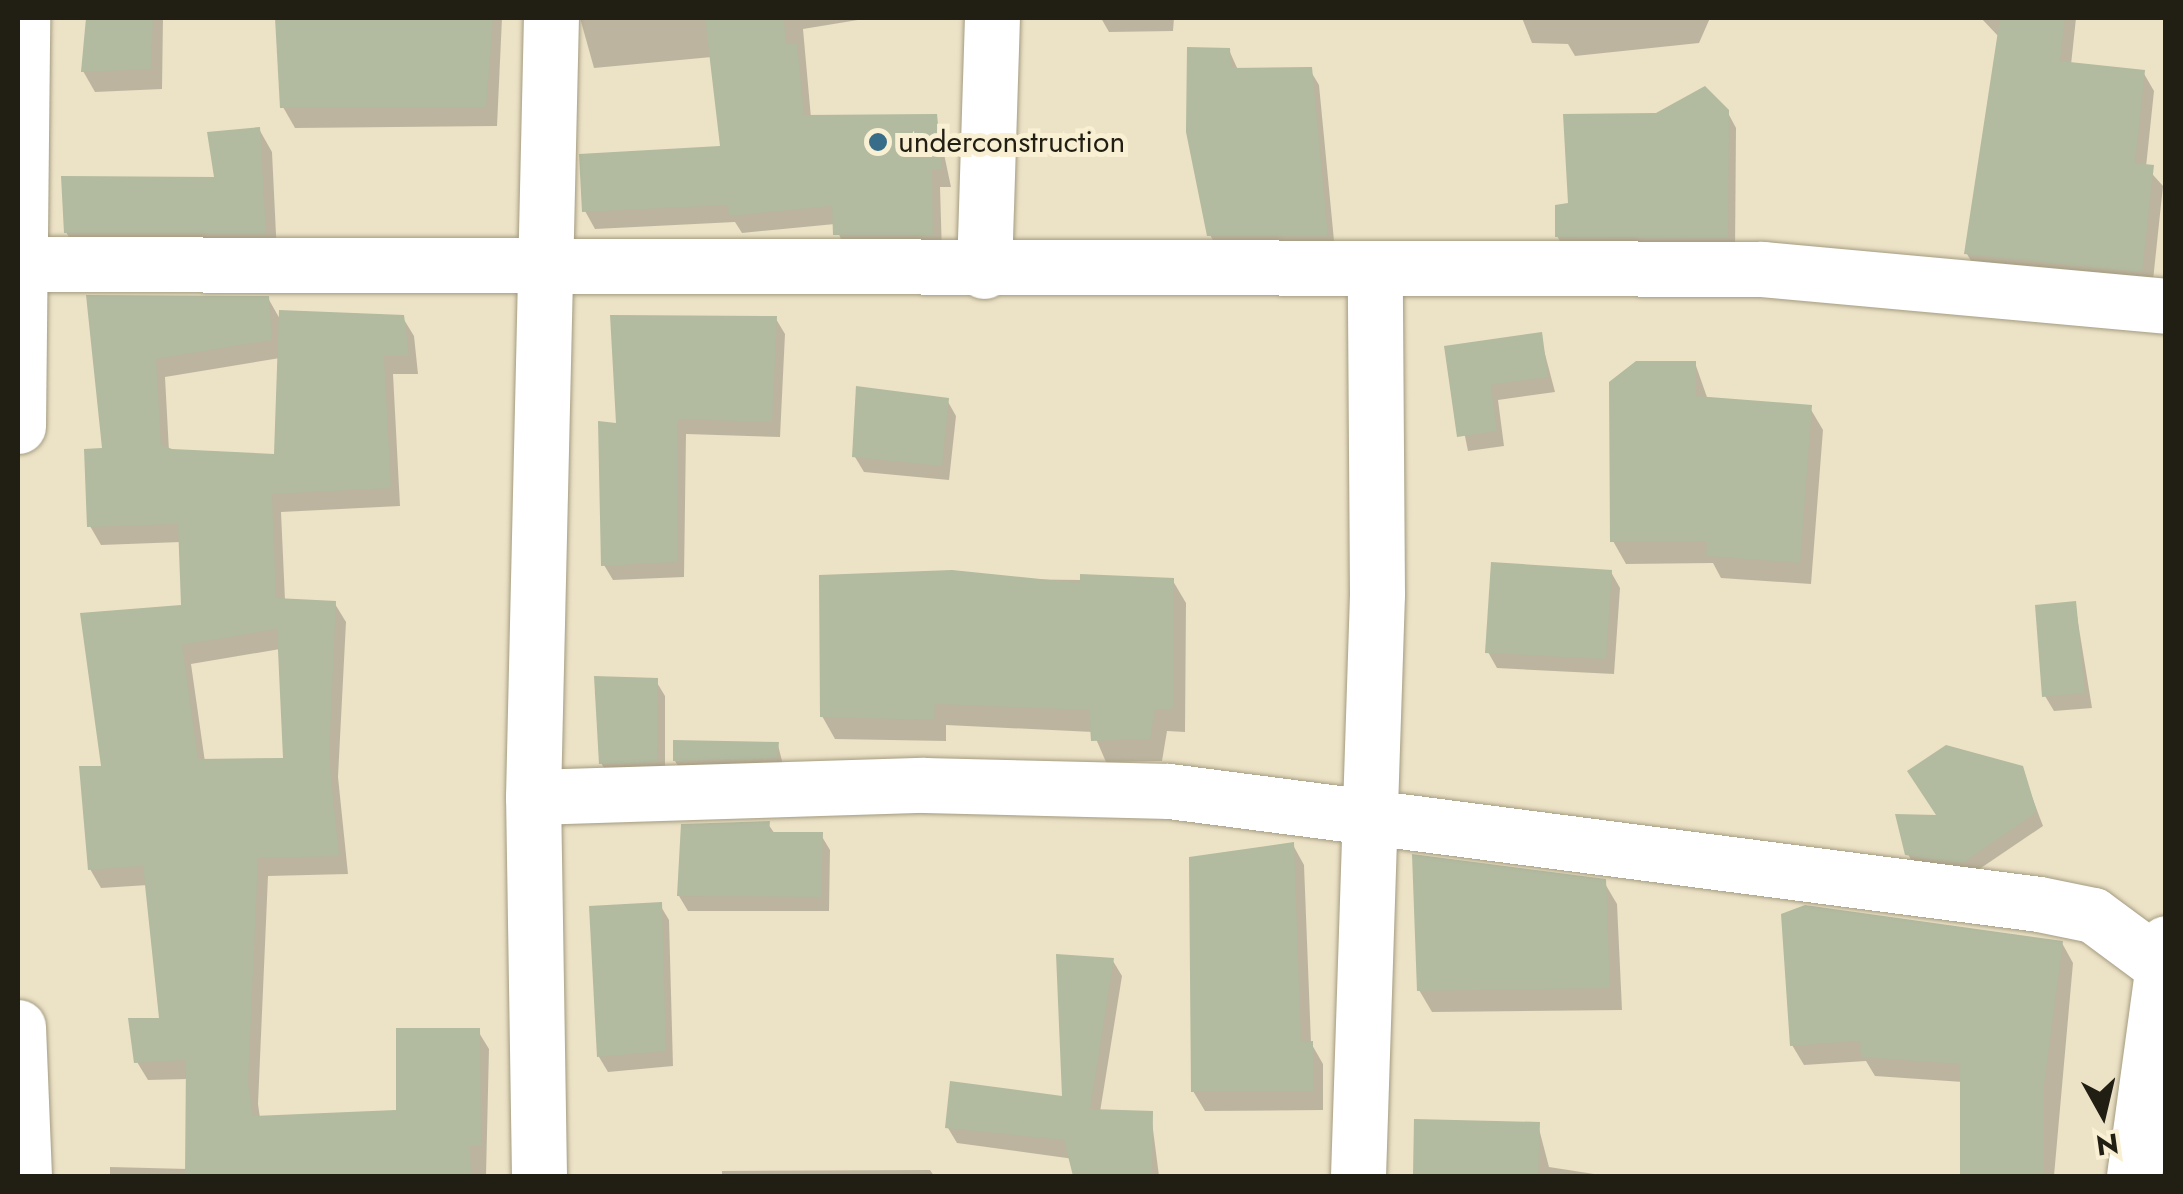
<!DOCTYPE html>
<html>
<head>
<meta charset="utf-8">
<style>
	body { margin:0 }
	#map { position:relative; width:2183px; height:1194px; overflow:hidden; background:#ece2c6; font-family:Jost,sans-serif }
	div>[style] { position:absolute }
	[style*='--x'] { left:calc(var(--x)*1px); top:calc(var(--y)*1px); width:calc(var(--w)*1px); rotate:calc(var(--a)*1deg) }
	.shadow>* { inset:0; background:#0003 }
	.building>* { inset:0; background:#b2ba9f }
	.roads { filter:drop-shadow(0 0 2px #a49c81) drop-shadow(0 0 2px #a49c81) }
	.minor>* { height:55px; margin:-27.5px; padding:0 27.5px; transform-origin:27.5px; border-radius:27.5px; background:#fff }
	.dots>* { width:28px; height:28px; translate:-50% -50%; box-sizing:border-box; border:5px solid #f9f0d3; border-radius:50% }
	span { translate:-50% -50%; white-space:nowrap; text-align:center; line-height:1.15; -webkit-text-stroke:10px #f9f0d3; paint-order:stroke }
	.poi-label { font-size:30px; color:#211e14 }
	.left { translate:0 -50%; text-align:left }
	.frame { position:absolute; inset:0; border:20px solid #211e14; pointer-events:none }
	.north { position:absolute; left:2053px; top:1064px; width:100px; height:100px; -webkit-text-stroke:8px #f9f0d3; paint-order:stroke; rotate:172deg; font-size:28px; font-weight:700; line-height:40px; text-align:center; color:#211e14 }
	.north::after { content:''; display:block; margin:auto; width:35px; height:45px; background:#211e14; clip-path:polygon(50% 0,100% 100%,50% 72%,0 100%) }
</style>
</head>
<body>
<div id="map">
	<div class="shadow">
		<div style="clip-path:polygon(89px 18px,163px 18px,162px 89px,95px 92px,83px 71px)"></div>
		<div style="clip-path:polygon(278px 18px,502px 18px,497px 126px,295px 128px,283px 107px)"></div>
		<div style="clip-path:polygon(580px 18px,870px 18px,803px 29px,811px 118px,936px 116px,951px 187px,940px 187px,942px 253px,846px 252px,835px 224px,742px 233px,735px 222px,595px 229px,585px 211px,723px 148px,712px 57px,594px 68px)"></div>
		<div style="clip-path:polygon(1101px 18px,1174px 18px,1173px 31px,1109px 32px)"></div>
		<div style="clip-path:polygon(1522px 18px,1710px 18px,1699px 43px,1575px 56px,1568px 44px,1532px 43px)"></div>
		<div style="clip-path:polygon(2076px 18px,2071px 65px,2143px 72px,2154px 91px,2146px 167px,2163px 186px,2152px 290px,1978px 273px,1967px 254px,2000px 38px,1981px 18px)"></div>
		<div style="clip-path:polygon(1229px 50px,1238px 70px,1310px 70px,1319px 85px,1335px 251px,1219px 251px,1210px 235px)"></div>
		<div style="clip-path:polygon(1727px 111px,1736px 128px,1735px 252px,1566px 252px,1557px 236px,1571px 205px)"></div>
		<div style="clip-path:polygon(259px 129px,272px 152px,277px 255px,79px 255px,66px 232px,217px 179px)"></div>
		<div style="clip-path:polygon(evenodd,89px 298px,268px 298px,281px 321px,403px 318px,414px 336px,418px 374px,393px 374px,400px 506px,281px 512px,285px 600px,335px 604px,346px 622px,338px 777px,348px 874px,268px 876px,258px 1104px,260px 1118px,398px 1113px,478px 1031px,489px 1049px,486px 1176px,110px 1176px,110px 1167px,188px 1169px,188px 1079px,148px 1080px,137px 1062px,161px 1021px,148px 885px,101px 888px,90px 869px,104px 768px,184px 607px,181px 542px,101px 545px,90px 526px,105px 451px,89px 298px,280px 358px,276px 457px,169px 451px,165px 377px,280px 358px,89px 298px,280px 649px,286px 760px,205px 762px,191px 664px,280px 649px)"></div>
		<div style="clip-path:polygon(776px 319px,785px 334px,780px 437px,686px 434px,684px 577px,613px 580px,604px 565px,618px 426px)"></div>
		<div style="clip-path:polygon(1540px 335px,1555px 392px,1498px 400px,1504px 446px,1468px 451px,1447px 348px)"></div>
		<div style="clip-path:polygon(1695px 363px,1708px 400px,1810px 408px,1823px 430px,1811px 584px,1721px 578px,1713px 563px,1626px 564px,1613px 541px)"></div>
		<div style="clip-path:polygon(947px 400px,956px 416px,949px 480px,864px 472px,855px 457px)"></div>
		<div style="clip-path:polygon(1611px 572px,1620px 588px,1614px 674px,1497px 668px,1488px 652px)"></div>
		<div style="clip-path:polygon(822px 577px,1173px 581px,1186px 603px,1185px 732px,1167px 731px,1162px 761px,1106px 762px,1093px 732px,946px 725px,946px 741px,835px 739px,822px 716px)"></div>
		<div style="clip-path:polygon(2075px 604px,2092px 708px,2054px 711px,2045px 696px)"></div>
		<div style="clip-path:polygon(656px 681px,665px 696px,665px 777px,610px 778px,601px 763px)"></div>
		<div style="clip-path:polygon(778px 745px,785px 773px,684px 776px,675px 761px)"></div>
		<div style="clip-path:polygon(2021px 768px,2043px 826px,1975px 872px,1915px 868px,1908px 854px,1939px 817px)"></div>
		<div style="clip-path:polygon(768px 824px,775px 834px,821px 835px,830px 850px,829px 911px,688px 911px,679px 896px)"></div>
		<div style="clip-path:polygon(1293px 845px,1304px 865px,1311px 1043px,1323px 1064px,1323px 1110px,1205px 1111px,1193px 1091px)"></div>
		<div style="clip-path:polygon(1604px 882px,1617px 904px,1622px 1010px,1432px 1012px,1419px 990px)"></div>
		<div style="clip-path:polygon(660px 905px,669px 920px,673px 1066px,608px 1072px,599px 1057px)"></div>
		<div style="clip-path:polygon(2062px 943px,2073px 963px,2054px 1176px,1962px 1176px,1963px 1082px,1875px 1076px,1866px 1061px,1804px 1065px,1792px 1045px)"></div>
		<div style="clip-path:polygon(1113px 961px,1122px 976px,1100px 1112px,1151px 1114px,1159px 1176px,1075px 1176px,1074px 1159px,957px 1143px,948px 1128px,1065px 1099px)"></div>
		<div style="clip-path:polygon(1417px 1121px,1538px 1125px,1549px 1167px,1607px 1176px,1415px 1176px)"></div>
		<div style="clip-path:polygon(930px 1170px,934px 1176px,722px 1176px,722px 1171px)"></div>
	</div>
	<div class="building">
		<div style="clip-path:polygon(86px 18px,153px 18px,151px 69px,81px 72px)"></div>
		<div style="clip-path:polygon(275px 18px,493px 18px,486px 107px,280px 108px)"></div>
		<div style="clip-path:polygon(705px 18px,784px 18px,786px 44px,797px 43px,804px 115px,937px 114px,942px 169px,932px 170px,933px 235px,833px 235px,832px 206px,729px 216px,728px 205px,582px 212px,579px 154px,720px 146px)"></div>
		<div style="clip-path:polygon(2000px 18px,2065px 18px,2060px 61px,2145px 70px,2135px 163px,2154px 165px,2142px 272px,1964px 254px)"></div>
		<div style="clip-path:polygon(1187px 47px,1230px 48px,1231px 68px,1312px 67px,1328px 236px,1207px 236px,1186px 132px)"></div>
		<div style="clip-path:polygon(1705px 86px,1729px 110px,1728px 238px,1555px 237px,1555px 205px,1568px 203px,1563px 114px,1656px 113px)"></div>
		<div style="clip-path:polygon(260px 127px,266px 233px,64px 233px,61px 176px,214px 177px,207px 132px)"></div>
		<div style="clip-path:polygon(evenodd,86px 295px,269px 296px,272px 340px,156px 359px,161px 445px,172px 449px,274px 454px,279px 310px,404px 315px,409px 356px,384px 356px,391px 488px,272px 494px,276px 598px,336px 601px,329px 757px,339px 856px,258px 858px,248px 1083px,253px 1116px,396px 1110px,396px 1028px,480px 1028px,481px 1146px,470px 1146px,471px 1176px,185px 1176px,186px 1060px,134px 1063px,128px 1018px,159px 1018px,143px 866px,88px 870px,79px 766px,101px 766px,80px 613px,181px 605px,178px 524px,87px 527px,84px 449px,102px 448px,86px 295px,277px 629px,283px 758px,198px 759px,182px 645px,277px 629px)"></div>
		<div style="clip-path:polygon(610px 315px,777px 316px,772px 422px,678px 419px,677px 562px,601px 566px,598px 421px,616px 423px)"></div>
		<div style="clip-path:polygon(1542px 332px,1548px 377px,1491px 385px,1497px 431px,1457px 437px,1444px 346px)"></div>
		<div style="clip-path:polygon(1636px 361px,1696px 361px,1696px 396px,1812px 405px,1800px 563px,1706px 556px,1707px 541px,1610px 542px,1609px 382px)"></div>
		<div style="clip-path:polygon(856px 386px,949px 398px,942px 466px,852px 457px)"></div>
		<div style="clip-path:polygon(1491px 562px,1612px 570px,1606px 659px,1485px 653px)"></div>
		<div style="clip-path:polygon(952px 570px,1080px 583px,1080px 574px,1174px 578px,1173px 710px,1155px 709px,1150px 739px,1091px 741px,1089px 710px,935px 704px,934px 720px,820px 717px,819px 575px)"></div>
		<div style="clip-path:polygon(2076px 601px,2085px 693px,2042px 697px,2035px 605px)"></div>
		<div style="clip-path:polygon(594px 676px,658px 678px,657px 762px,599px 764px)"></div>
		<div style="clip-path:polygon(673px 740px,779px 742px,777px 758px,673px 761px)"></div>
		<div style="clip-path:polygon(1946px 745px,2023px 766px,2037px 812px,1963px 863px,1905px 855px,1895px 814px,1936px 815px,1907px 771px)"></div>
		<div style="clip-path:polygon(770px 821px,769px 832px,823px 832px,821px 897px,677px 896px,681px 824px)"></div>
		<div style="clip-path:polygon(1294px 842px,1301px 1042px,1313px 1041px,1313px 1091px,1191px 1092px,1189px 857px)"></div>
		<div style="clip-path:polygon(1412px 854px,1606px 879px,1610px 988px,1417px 991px)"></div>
		<div style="clip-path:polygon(662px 902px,666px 1051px,597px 1057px,589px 906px)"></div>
		<div style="clip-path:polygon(1805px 905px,2063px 941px,2044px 1085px,2044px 1176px,1960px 1176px,1960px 1064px,1861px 1057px,1860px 1041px,1790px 1046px,1781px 914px)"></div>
		<div style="clip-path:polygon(1056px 954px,1114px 958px,1090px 1109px,1153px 1111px,1152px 1176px,1073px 1176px,1064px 1140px,945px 1128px,950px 1081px,1062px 1096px)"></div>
		<div style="clip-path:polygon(1414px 1119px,1540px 1122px,1538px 1176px,1413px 1176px)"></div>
	</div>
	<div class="roads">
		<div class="minor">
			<div style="--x:22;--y:264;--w:1740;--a:0.16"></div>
			<div style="--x:1762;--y:269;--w:406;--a:5.2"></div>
			<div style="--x:984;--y:271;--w:253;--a:-88.2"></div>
			<div style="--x:18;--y:426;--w:408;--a:-89.4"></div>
			<div style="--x:533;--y:797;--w:391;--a:-1.8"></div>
			<div style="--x:924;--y:785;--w:245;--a:1.4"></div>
			<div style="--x:1169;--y:791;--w:877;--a:7.4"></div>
			<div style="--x:2039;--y:904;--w:55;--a:11.5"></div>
			<div style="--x:2093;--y:915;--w:91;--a:36.5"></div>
			<div style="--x:18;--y:1027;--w:149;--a:87.7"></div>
			<div style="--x:539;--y:1176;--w:379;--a:-90.9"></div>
			<div style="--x:533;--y:797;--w:779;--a:-88.68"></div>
			<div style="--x:1358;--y:1176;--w:582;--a:-88.13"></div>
			<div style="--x:1377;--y:594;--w:323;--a:-90.4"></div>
			<div style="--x:2134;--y:1176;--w:235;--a:-82.2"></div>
		</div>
	</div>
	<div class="dots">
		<div style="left:878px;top:142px;background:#376d88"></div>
	</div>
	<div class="poi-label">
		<span class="left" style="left:898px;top:142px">underconstruction</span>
	</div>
	<div class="frame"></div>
	<div class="north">N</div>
</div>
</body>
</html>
